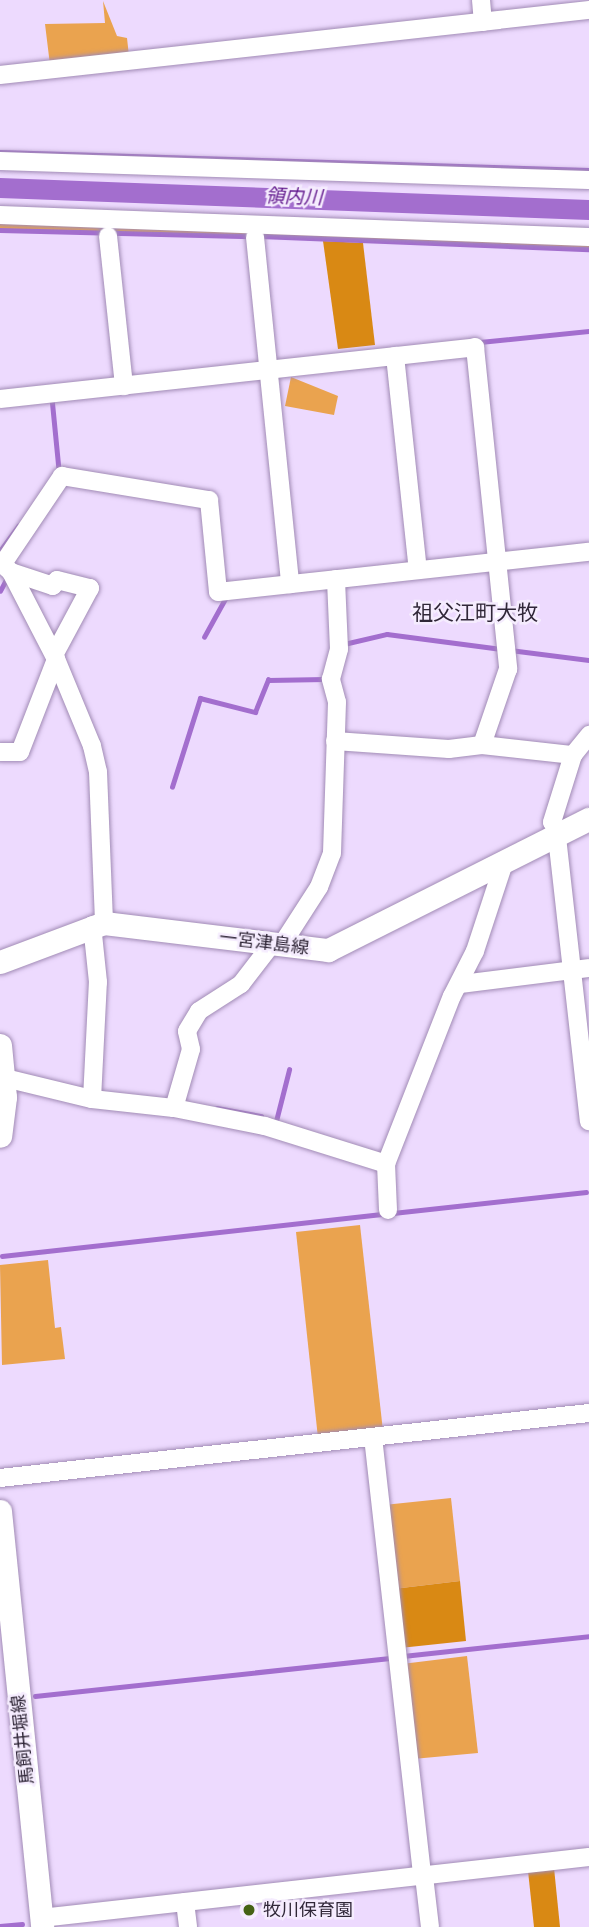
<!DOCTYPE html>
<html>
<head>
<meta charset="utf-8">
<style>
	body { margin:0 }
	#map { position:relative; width:589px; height:1927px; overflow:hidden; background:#eddafe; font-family:Signika,"Noto Sans JP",sans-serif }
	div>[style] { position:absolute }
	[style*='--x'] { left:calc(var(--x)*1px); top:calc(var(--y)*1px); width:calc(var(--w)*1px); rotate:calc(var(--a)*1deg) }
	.green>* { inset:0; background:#eaa34f }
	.forest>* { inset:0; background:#d98914 }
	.water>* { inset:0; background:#a36ece }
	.stream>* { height:4.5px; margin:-2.25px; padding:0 2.25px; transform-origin:2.25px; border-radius:2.25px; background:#a36ece }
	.roads { filter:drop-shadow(0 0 2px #a18bb5) drop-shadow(0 0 2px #a18bb5) }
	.minor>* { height:18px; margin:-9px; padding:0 9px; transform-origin:9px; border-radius:9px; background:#fff }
	.major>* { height:23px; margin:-11.5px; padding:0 11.5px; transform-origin:11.5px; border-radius:11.5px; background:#fff }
	.dots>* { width:19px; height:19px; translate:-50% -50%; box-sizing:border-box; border:4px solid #f5ecfe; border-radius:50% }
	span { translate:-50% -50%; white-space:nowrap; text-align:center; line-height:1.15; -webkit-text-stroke:5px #f5ecfe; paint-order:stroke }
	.street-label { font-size:18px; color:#302738 }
	.poi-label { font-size:18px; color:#302738 }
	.left { translate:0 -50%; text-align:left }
	.water-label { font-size:19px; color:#5f158b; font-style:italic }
	.quarter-label { font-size:21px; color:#302738 }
</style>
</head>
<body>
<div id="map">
	<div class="green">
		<div style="clip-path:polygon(103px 1px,117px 36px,127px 38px,129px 56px,50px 65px,45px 24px,105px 23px)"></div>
		<div style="clip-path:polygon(0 220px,589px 242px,589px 248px,0 229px)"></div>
		<div style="clip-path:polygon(291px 377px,338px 396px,334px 415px,285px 406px)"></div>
		<div style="clip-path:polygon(360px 1225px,383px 1431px,318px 1438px,296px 1232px)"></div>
		<div style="clip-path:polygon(48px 1260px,55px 1328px,61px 1327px,65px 1359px,2px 1365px,0 1265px)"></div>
		<div style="clip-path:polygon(451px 1498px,460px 1581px,393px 1589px,384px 1505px)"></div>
		<div style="clip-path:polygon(467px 1656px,478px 1753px,413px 1759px,402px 1664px)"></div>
	</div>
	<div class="forest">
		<div style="clip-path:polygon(323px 241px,363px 243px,375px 345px,338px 349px)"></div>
		<div style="clip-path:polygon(460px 1581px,466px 1641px,400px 1648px,393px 1589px)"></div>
		<div style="clip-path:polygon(554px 1868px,560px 1927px,534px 1927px,528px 1871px)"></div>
	</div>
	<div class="water">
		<div style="clip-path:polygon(0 178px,589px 200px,589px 220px,0 198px)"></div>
	</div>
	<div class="stream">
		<div style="--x:0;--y:152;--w:589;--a:1.75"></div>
		<div style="--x:0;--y:230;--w:251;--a:1.4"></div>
		<div style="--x:260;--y:236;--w:329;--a:2.3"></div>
		<div style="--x:480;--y:342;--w:110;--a:-5.8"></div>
		<div style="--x:52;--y:398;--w:71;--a:84.4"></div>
		<div style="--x:0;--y:551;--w:31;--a:-54"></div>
		<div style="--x:0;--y:591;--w:15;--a:-62"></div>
		<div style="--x:204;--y:637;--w:43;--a:-61.1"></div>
		<div style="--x:344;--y:644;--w:44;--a:-13.1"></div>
		<div style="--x:387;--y:634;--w:115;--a:7.5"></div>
		<div style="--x:510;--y:650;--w:80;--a:7.2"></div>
		<div style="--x:172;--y:787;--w:93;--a:-72.5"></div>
		<div style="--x:200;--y:698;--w:57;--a:14.3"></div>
		<div style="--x:255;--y:712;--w:35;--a:-68"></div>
		<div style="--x:268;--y:680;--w:57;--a:-1"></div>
		<div style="--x:217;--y:1108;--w:45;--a:10.3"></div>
		<div style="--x:276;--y:1121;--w:53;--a:-75.7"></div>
		<div style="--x:393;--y:1213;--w:194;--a:-6.2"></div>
		<div style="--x:2;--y:1256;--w:384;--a:-6.3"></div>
		<div style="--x:403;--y:1656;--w:187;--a:-6.1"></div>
		<div style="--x:35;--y:1696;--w:359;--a:-6.1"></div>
		<div style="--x:0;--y:1926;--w:22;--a:-5"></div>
	</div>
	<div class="roads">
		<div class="minor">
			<div style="--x:481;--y:0;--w:22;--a:85"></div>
			<div style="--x:0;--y:75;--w:593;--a:-6.3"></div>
			<div style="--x:0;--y:161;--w:589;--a:1.85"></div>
			<div style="--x:0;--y:215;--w:589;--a:2.14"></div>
			<div style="--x:108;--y:236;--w:151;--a:83.9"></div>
			<div style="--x:255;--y:237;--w:349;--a:84.2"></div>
			<div style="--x:395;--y:356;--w:215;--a:83.9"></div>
			<div style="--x:0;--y:399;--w:478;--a:-6.2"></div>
			<div style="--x:475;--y:347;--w:324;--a:84.1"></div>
			<div style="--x:508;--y:669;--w:80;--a:108.9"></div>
			<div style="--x:0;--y:562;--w:15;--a:42"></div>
			<div style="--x:11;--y:572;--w:98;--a:62.7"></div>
			<div style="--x:56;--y:659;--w:94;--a:67.5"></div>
			<div style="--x:92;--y:746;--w:27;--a:77"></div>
			<div style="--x:98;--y:772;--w:151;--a:87.7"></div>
			<div style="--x:4;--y:562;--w:104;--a:-56"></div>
			<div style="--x:62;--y:476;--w:149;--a:9.3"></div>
			<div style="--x:209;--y:500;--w:92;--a:84.4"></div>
			<div style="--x:218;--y:592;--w:373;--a:-6.2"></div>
			<div style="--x:11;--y:572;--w:44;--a:18.4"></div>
			<div style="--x:53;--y:586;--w:7;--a:-56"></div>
			<div style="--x:57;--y:580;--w:34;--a:14"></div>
			<div style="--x:90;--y:588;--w:76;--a:118.2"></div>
			<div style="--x:335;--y:741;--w:114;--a:4"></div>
			<div style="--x:449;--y:749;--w:33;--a:-7"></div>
			<div style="--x:482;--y:745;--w:92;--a:6.3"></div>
			<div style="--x:573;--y:755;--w:26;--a:-51"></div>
			<div style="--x:0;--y:752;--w:20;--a:0"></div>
			<div style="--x:20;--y:752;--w:100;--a:-68.8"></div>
			<div style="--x:560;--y:835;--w:15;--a:-122"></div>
			<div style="--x:552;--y:822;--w:70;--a:-72.6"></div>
			<div style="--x:557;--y:837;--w:286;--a:83.6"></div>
			<div style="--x:281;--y:946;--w:70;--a:-57.2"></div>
			<div style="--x:319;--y:887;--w:36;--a:-69"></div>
			<div style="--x:332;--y:853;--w:151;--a:-88.1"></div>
			<div style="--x:337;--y:702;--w:24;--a:-105"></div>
			<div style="--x:331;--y:679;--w:31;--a:-75"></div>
			<div style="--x:339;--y:649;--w:70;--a:-92.5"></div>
			<div style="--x:461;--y:984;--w:129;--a:-7.1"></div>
			<div style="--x:5;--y:1078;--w:89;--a:13.6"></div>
			<div style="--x:92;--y:1099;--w:82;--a:6.3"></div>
			<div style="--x:174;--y:1108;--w:93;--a:11.2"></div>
			<div style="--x:265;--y:1126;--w:127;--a:17.4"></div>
			<div style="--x:386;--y:1164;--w:180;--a:-68.6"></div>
			<div style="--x:452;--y:996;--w:51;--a:-62.9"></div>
			<div style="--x:475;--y:951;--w:93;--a:-71.8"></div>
			<div style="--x:92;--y:1099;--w:117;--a:-87.1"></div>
			<div style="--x:98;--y:982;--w:57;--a:-96"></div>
			<div style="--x:174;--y:1108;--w:61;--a:-73.9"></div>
			<div style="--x:191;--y:1049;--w:18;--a:-103"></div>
			<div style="--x:187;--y:1031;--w:23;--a:-59"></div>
			<div style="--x:199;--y:1011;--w:50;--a:-32.7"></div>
			<div style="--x:241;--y:984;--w:49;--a:-52.4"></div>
			<div style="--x:386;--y:1164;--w:46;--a:87.5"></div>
			<div style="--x:373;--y:1437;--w:442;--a:83.6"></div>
			<div style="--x:0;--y:1478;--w:593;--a:-6.3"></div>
			<div style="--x:424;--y:1876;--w:51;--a:83.3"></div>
			<div style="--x:185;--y:1902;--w:25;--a:83"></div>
			<div style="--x:41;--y:1918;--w:551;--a:-6.35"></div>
		</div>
		<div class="major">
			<div style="--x:0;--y:962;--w:111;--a:-20.6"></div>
			<div style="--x:104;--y:923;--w:226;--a:6.9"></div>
			<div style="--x:328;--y:950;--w:292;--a:-26.7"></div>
			<div style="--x:0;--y:1045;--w:52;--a:84.5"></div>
			<div style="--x:5;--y:1097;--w:39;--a:97"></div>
			<div style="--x:0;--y:1511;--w:418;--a:84.2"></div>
		</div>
	</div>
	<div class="dots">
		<div style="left:249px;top:1910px;background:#456214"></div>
	</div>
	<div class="street-label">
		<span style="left:264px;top:943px;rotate:7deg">一宮津島線</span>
		<span style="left:23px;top:1740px;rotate:-96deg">馬飼井堀線</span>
	</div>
	<div class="poi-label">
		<span class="left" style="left:263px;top:1910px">牧川保育園</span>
	</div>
	<div class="water-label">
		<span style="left:294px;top:198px;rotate:2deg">領内川</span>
	</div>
	<div class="quarter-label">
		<span style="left:475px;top:613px">祖父江町大牧</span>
	</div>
</div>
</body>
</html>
